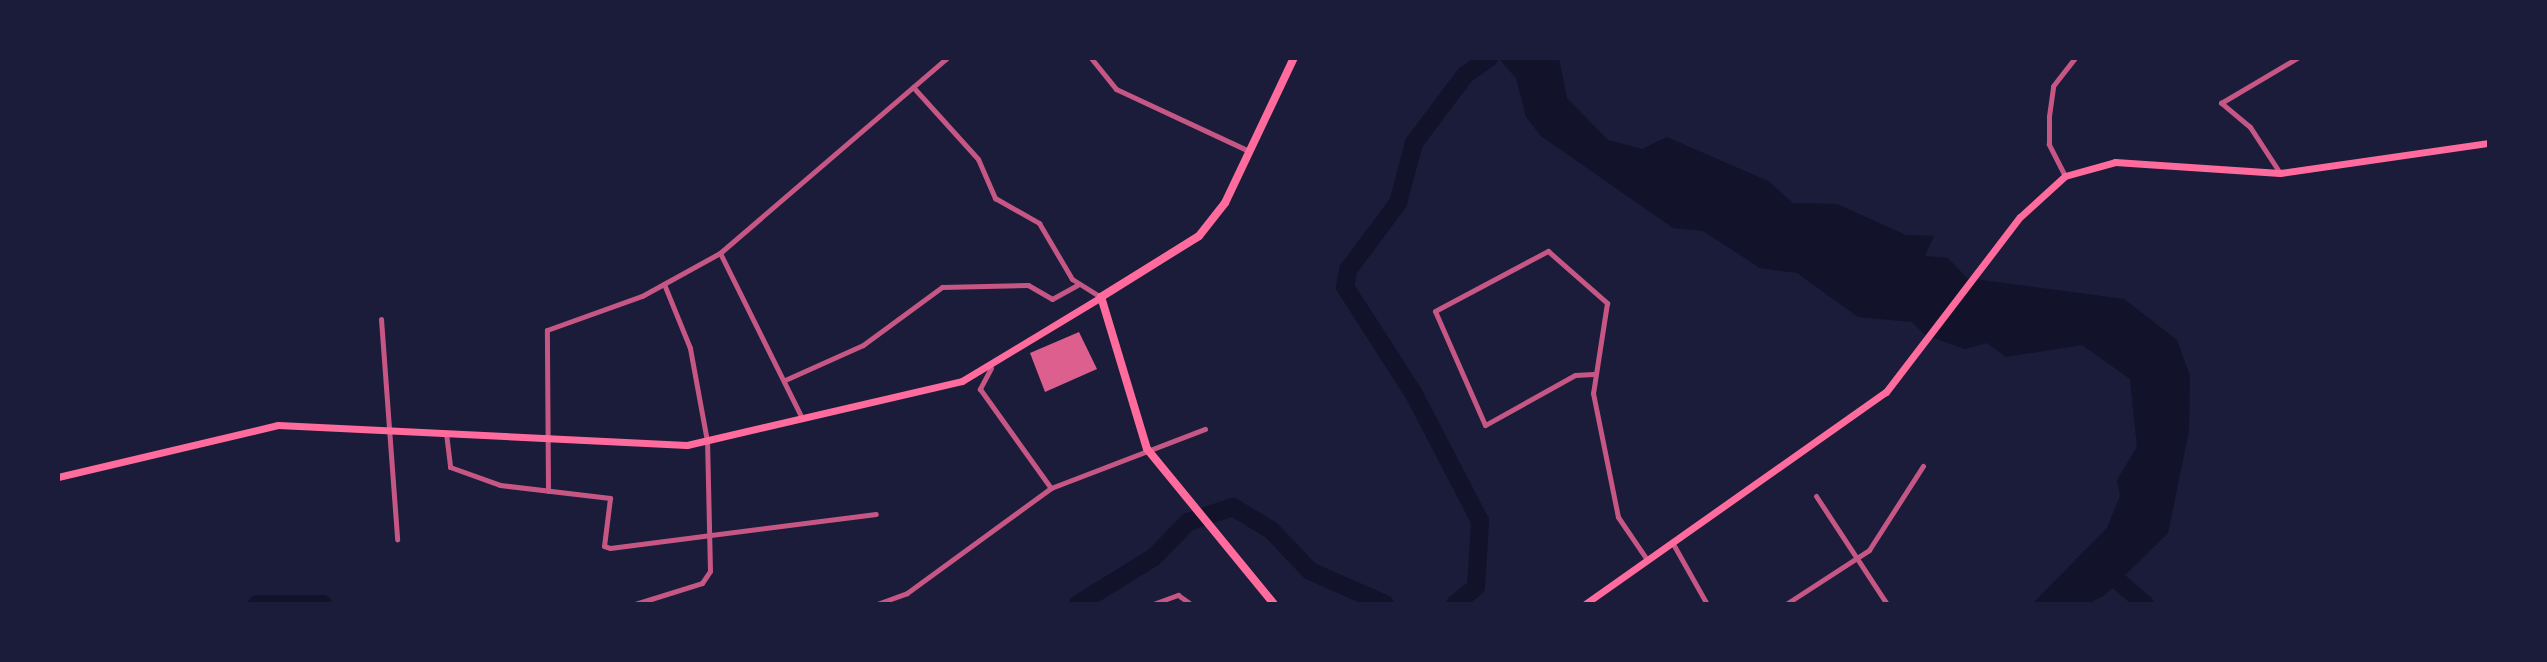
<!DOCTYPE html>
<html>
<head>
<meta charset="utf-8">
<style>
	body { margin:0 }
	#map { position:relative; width:2547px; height:662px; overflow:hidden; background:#1b1b3a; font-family:"Exo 2",sans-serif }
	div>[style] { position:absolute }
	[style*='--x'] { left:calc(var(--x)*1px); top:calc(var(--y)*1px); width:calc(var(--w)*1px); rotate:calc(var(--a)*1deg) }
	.water>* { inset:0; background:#12122b }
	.river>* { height:18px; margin:-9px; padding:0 9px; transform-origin:9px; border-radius:9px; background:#12122b }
	.building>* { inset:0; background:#dd5f8e }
	.minor>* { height:5px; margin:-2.5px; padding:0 2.5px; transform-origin:2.5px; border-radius:2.5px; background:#c65784 }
	.secondary>* { height:7px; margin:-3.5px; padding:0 3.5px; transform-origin:3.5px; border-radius:3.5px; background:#ff6b9d }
	.primary>* { height:8px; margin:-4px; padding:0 4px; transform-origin:4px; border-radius:4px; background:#ff6b9d }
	span { translate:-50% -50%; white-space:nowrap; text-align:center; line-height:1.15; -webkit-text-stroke:6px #1b1b3a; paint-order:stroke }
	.frame { position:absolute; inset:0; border:60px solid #1b1b3a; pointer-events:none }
</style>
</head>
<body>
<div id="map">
	<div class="water">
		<div style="clip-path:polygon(1487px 58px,1559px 58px,1567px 98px,1608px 140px,1642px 149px,1667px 137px,1768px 181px,1793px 203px,1837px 204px,1906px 235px,1934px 236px,1925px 256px,1948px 258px,1967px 278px,2124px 299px,2177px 340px,2190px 376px,2189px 431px,2168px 533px,2104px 596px,2087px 604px,2032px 604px,2107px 528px,2120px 496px,2117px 480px,2137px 447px,2130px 379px,2082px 345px,2006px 357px,1987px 343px,1965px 349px,1925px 335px,1912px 322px,1858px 317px,1797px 273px,1760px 268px,1703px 231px,1673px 228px,1541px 136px,1526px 117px,1516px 78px,1500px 60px)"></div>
	</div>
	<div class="river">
		<div style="--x:2104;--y:569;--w:54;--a:40.5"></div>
		<div style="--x:257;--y:604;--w:66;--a:0"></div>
		<div style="--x:1078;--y:604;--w:89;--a:-31.7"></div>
		<div style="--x:1154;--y:557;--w:49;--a:-45.8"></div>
		<div style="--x:1188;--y:522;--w:47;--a:-18.4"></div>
		<div style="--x:1233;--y:507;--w:44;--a:31.2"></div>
		<div style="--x:1271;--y:530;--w:57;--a:46.4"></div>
		<div style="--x:1310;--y:571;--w:82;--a:23.7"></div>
		<div style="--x:1455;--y:604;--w:27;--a:-39"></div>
		<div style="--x:1476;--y:587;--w:66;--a:-86.5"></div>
		<div style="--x:1480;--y:521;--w:143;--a:-117.5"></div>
		<div style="--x:1414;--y:394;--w:127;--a:-122.8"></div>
		<div style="--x:1345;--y:287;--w:17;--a:-80"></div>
		<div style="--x:1348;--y:270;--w:84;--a:-53.3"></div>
		<div style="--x:1398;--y:203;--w:62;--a:-75.1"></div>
		<div style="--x:1414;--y:143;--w:85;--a:-53.1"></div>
		<div style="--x:1465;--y:75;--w:29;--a:-35"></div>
	</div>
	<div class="building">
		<div style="clip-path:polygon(1079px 332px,1097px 369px,1045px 392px,1030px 353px)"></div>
	</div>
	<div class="minor">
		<div style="--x:1091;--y:58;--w:40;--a:51"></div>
		<div style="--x:1116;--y:89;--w:147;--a:25"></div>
		<div style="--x:913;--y:87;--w:97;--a:47.9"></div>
		<div style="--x:978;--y:159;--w:43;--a:66.4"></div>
		<div style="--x:995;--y:198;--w:51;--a:29.6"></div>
		<div style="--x:1039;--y:223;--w:65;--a:59.5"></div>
		<div style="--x:1072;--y:279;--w:34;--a:32"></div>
		<div style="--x:2280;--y:173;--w:55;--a:-123.1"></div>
		<div style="--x:2250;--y:127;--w:38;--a:-140"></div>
		<div style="--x:2221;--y:103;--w:88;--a:-30.6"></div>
		<div style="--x:2065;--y:176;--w:36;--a:-117"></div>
		<div style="--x:2049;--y:144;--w:28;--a:-90"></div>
		<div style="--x:2049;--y:116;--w:30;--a:-82"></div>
		<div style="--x:2053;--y:86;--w:36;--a:-52"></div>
		<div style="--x:720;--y:253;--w:180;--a:63.6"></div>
		<div style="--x:381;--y:319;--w:221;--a:85.8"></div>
		<div style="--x:991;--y:368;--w:24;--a:118"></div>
		<div style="--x:980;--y:389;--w:122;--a:54.4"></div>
		<div style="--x:1593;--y:374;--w:18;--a:177"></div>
		<div style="--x:1575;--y:375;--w:103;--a:150.9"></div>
		<div style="--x:1485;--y:425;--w:124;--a:-113.7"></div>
		<div style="--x:1435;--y:311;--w:128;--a:-28"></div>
		<div style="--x:1548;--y:251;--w:79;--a:41.4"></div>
		<div style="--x:1607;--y:303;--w:91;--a:98.8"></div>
		<div style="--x:1593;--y:393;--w:126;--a:78.6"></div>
		<div style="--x:1618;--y:517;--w:50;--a:55.7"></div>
		<div style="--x:785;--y:380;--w:85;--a:-24.2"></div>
		<div style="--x:863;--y:345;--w:98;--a:-36.3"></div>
		<div style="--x:942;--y:287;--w:86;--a:-1.3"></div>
		<div style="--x:1028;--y:285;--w:28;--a:30"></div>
		<div style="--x:1052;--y:299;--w:29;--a:-29"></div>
		<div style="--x:446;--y:433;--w:34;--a:83"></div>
		<div style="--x:450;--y:467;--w:53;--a:19.8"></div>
		<div style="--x:500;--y:485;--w:111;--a:6.7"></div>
		<div style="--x:610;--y:498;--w:48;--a:97.1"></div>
		<div style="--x:604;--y:546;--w:6;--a:18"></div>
		<div style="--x:610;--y:548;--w:268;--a:-7.3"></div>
		<div style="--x:548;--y:491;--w:161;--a:-90.4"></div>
		<div style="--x:547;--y:330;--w:101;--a:-19.7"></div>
		<div style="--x:642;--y:296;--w:89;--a:-28.9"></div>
		<div style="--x:720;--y:253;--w:299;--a:-40.7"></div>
		<div style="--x:1816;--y:496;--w:129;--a:56.7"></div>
		<div style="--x:1672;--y:542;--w:71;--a:60.6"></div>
		<div style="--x:635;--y:604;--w:70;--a:-17.4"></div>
		<div style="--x:702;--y:583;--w:14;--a:-56"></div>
		<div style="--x:710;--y:571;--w:130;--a:-91.3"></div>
		<div style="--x:707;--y:441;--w:95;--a:-100.4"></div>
		<div style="--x:690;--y:348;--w:69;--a:-112.1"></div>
		<div style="--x:877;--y:604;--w:32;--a:-20"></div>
		<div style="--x:907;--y:593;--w:178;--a:-36.1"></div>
		<div style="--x:1051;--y:488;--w:165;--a:-21"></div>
		<div style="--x:1153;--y:604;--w:27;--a:-20"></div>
		<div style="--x:1178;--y:595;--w:16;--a:35"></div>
		<div style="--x:1194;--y:604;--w:65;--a:0"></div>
		<div style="--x:1786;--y:604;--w:99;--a:-33"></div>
		<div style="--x:1869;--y:550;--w:100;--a:-57.3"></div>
	</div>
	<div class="secondary">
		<div style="--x:58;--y:477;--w:226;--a:-13.3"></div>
		<div style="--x:278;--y:425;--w:409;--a:2.8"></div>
		<div style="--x:687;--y:445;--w:282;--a:-13.1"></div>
		<div style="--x:962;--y:381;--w:162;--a:-31.1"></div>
		<div style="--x:1585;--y:604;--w:368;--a:-35.2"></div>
		<div style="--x:1886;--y:392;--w:220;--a:-52.6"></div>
		<div style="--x:2020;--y:217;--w:61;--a:-42.3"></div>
		<div style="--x:2065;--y:176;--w:52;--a:-15.6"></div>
		<div style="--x:2115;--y:162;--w:165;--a:3.8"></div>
		<div style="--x:2280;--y:173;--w:211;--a:-8.2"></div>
	</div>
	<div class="primary">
		<div style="--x:1274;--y:604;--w:200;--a:-129.3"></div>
		<div style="--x:1147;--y:449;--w:159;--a:-106.8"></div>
		<div style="--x:1101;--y:297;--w:115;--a:-31.9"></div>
		<div style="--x:1199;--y:236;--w:42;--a:-51.8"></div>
		<div style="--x:1225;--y:203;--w:161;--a:-64.6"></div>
	</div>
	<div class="frame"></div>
</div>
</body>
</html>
